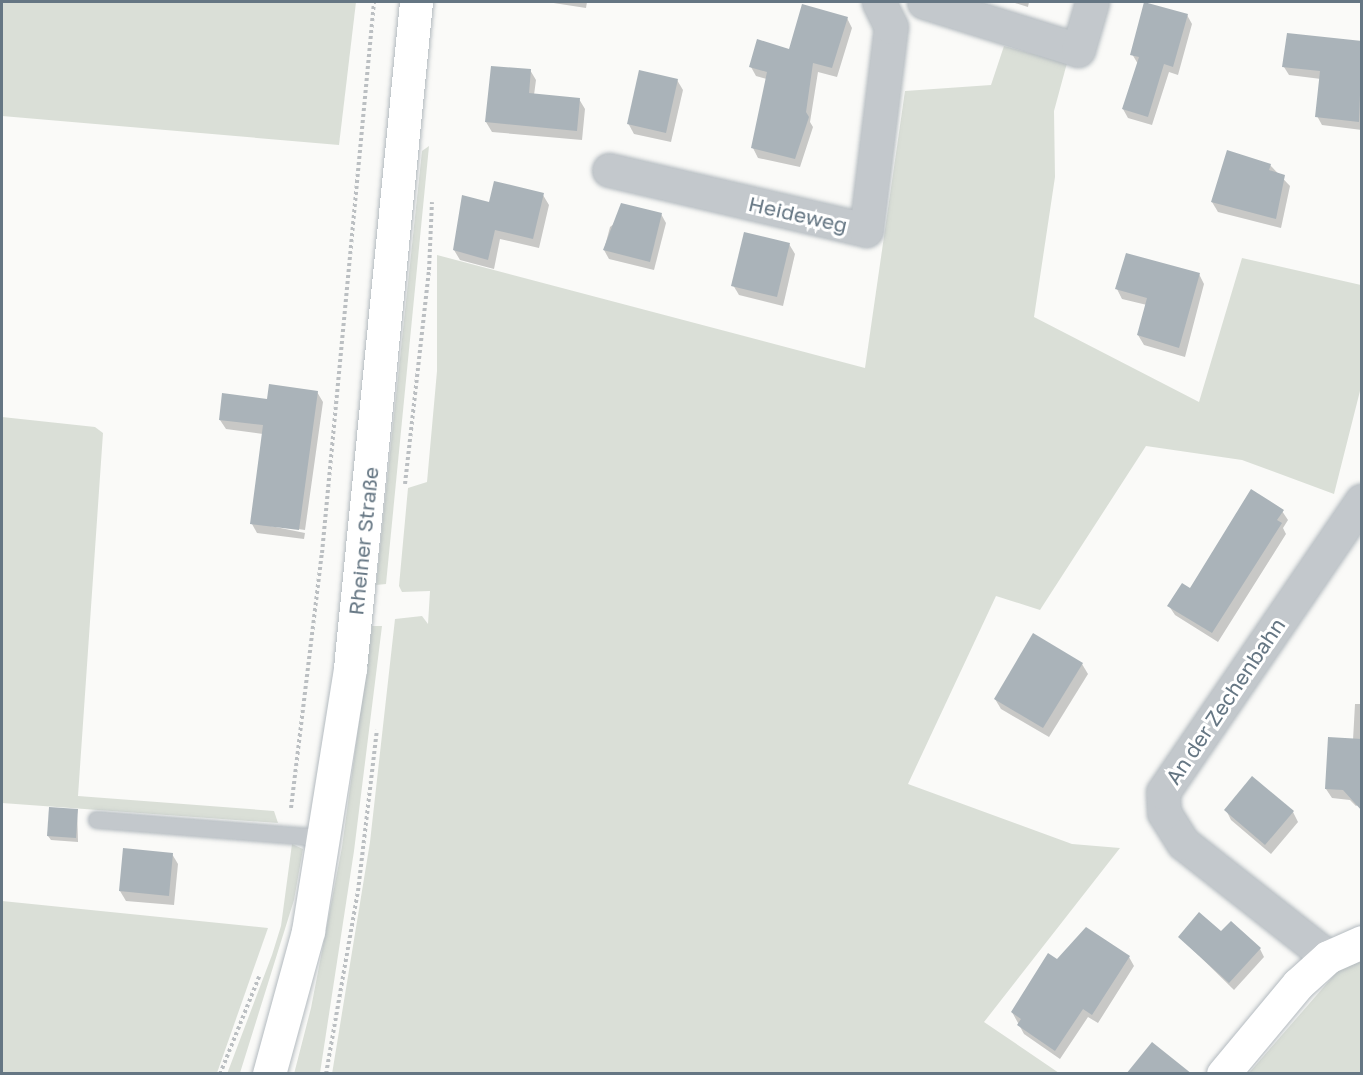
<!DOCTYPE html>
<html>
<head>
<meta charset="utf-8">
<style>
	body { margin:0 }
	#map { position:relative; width:1363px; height:1075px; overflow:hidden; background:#fafaf8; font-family:"Golos Text",sans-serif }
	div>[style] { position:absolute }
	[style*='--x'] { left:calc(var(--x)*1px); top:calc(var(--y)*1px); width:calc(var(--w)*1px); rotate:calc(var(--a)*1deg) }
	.green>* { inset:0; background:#dadfd7 }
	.shadow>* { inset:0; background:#0003 }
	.building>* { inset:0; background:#aab3b9 }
	.path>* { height:4px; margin-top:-2px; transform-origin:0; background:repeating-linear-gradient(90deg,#bbbfc2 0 3px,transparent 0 6px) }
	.roads { filter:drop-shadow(0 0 2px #b3babf) drop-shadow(0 0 2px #b3babf) }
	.service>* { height:16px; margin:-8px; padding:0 8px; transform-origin:8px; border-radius:8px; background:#c3c8cc }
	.minor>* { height:33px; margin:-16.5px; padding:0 16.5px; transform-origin:16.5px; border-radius:16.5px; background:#c3c8cc }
	.secondary>* { height:33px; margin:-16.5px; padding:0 16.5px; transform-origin:16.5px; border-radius:16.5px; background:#fff }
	span { translate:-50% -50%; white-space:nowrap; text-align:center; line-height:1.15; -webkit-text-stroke:6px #fff; paint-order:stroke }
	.street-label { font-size:21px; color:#657683 }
	.frame { position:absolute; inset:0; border:3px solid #657683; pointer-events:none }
</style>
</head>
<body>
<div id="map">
	<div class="green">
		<div style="clip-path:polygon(2px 2px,356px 2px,339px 145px,2px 116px)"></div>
		<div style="clip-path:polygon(1004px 46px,1067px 63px,1054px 111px,1055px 177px,1034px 317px,1199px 402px,1242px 258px,1361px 285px,1361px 387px,1334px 494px,1242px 460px,1146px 446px,1040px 610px,996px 596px,908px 784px,1072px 844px,1120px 848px,984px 1022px,1059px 1073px,332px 1074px,370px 842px,395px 619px,422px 616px,428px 624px,430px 591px,402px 592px,399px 586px,408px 488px,427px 482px,437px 371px,437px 255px,865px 368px,905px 91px,991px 85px)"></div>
		<div style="clip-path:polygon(429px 146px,386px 584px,376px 585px,422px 151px)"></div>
		<div style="clip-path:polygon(2px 417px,95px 427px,103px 433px,78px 796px,274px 811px,278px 823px,2px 803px)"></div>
		<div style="clip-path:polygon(372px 626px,382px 626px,354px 851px,320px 1073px,294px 1074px,311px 1008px,342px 847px)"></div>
		<div style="clip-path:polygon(292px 844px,303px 849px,294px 900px,240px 1073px,227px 1074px,272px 955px,281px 926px)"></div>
		<div style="clip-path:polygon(2px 901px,268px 928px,217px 1073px,2px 1073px)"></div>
		<div style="clip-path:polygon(1361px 960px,1361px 1073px,1248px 1074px,1342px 966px)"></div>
	</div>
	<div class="shadow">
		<div style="clip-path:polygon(547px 2px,587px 2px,586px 8px)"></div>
		<div style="clip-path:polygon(1012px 2px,1029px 2px,1028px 7px)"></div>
		<div style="clip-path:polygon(1187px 15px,1192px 24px,1178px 75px,1169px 72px,1152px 125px,1128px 118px,1123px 109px,1138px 64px,1132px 54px)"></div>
		<div style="clip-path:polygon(847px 18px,852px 28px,837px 77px,818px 72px,810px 122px,813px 127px,800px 167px,758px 158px,753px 148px,767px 79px,756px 76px,751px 67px,790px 50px)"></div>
		<div style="clip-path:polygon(1362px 43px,1362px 130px,1322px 125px,1317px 116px,1321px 79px,1289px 75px,1284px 67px)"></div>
		<div style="clip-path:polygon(530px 70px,536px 80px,534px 95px,579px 99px,585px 109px,582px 140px,492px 132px,486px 122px)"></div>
		<div style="clip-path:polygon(677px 80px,683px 90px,671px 142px,634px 134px,628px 123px)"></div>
		<div style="clip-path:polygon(1270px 165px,1290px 186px,1281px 228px,1218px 212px,1212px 202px)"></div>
		<div style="clip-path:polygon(543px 195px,549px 205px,539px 248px,500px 239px,494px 269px,460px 260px,454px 250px,490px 204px)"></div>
		<div style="clip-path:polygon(661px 214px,666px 223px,654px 270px,609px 259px,604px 250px,610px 227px,618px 221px)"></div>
		<div style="clip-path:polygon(789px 244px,795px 254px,783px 306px,739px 295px,733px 285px)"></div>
		<div style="clip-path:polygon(1199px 274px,1204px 284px,1185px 357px,1144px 345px,1138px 335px,1147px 305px,1122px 299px,1117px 289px)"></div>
		<div style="clip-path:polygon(317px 392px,323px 402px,305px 530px,256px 523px,305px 533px,304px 539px,257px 533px,252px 524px,263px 434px,226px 429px,220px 420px,268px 401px)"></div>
		<div style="clip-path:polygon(1282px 511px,1288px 520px,1283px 528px,1286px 534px,1218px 642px,1175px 615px,1169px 606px)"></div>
		<div style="clip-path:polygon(1082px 664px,1088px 674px,1049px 737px,1001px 709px,995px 699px)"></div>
		<div style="clip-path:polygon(1355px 704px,1362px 704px,1362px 802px,1356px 806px,1350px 800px,1332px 798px,1326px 789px,1353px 740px)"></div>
		<div style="clip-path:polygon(77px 810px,78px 842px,51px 840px,48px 836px)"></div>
		<div style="clip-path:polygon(1226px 810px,1293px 812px,1298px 822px,1271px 854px,1231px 820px)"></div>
		<div style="clip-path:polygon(172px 854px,178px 864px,174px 905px,126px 901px,120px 891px)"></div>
		<div style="clip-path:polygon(1180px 937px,1260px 949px,1264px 957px,1234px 990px)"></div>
		<div style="clip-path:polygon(1129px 957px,1134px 966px,1098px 1023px,1088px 1017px,1060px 1059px,1024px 1034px,1012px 1012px,1057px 961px)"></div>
	</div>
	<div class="building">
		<div style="clip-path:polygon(1144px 2px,1188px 14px,1173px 67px,1164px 64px,1148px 117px,1122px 109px,1139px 57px,1130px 55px)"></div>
		<div style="clip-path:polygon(802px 4px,848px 17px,832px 68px,813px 63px,806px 112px,809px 117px,795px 159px,751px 148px,767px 72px,749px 67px,757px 39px,789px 49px)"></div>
		<div style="clip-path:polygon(1287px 33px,1362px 41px,1359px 122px,1315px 117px,1320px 71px,1282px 67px)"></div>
		<div style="clip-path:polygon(491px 66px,531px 69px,529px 93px,580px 98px,577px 131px,485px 122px)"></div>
		<div style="clip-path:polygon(639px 70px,678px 79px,666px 133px,627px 124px)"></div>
		<div style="clip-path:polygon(1227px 150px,1271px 164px,1269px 170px,1285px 175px,1276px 219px,1211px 202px)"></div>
		<div style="clip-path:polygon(494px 181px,544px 193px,533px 239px,495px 230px,488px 260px,453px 250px,462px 195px,489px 202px)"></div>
		<div style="clip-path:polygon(621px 203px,662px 213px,650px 262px,603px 250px)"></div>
		<div style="clip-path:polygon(744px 232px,790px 243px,777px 297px,731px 286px)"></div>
		<div style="clip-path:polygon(1126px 253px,1200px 273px,1179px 348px,1137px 335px,1147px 298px,1115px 289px)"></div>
		<div style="clip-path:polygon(269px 384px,318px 391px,299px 530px,250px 524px,263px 425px,219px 420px,222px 393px,267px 399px)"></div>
		<div style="clip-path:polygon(1251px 489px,1284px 510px,1277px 520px,1282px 523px,1212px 633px,1167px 606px,1182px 583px,1190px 588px)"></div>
		<div style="clip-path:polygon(1033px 633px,1083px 663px,1043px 728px,994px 699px)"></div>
		<div style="clip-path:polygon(1328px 737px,1362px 739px,1362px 811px,1343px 790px,1325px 789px)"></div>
		<div style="clip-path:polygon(1252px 776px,1294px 811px,1265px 845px,1224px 810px)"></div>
		<div style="clip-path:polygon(49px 807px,78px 809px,76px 838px,47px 836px)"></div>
		<div style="clip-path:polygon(123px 848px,173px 853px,169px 896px,119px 891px)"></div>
		<div style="clip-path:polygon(1199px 912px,1221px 931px,1231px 921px,1261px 948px,1229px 983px,1178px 937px)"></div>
		<div style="clip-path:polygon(1086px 927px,1130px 956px,1092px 1015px,1083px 1009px,1055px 1051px,1017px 1025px,1021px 1019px,1011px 1012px,1048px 953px,1057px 959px)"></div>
		<div style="clip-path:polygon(1152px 1042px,1192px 1074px,1126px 1074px)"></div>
	</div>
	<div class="path">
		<div style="--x:405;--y:484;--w:215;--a:-83.6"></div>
		<div style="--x:429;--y:270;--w:68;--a:-87.5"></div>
		<div style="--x:291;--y:808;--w:257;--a:-83.1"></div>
		<div style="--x:322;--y:553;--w:553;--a:-84.61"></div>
		<div style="--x:220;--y:1074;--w:105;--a:-68.1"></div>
		<div style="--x:326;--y:1074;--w:186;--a:-80.1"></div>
		<div style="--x:358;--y:891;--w:162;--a:-83.3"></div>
	</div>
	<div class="roads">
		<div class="service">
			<div style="--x:97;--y:820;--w:227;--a:4.6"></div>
		</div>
		<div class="minor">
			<div style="--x:924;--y:2;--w:161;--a:17.3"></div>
			<div style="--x:1078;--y:50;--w:50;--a:-73.7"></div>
			<div style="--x:609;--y:170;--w:264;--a:13.1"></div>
			<div style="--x:866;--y:230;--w:205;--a:-83"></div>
			<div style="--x:891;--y:27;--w:28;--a:-116"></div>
			<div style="--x:1328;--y:957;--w:184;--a:-141.8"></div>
			<div style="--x:1183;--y:843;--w:36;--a:-122"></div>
			<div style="--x:1164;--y:813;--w:21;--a:-93"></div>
			<div style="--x:1163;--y:792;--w:353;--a:-55.7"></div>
		</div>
		<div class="secondary">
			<div style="--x:269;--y:1074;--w:148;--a:-74.7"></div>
			<div style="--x:308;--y:931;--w:266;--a:-80.9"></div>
			<div style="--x:350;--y:668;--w:669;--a:-84.34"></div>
			<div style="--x:1223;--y:1074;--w:117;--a:-50.2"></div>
			<div style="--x:1298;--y:984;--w:40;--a:-42"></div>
			<div style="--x:1328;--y:957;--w:37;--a:-24"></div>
		</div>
	</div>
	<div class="street-label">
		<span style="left:798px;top:214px;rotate:13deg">Heideweg</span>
		<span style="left:363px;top:541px;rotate:-84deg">Rheiner Straße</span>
		<span style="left:1225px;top:701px;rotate:-56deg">An der Zechenbahn</span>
	</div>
	<div class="frame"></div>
</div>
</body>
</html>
